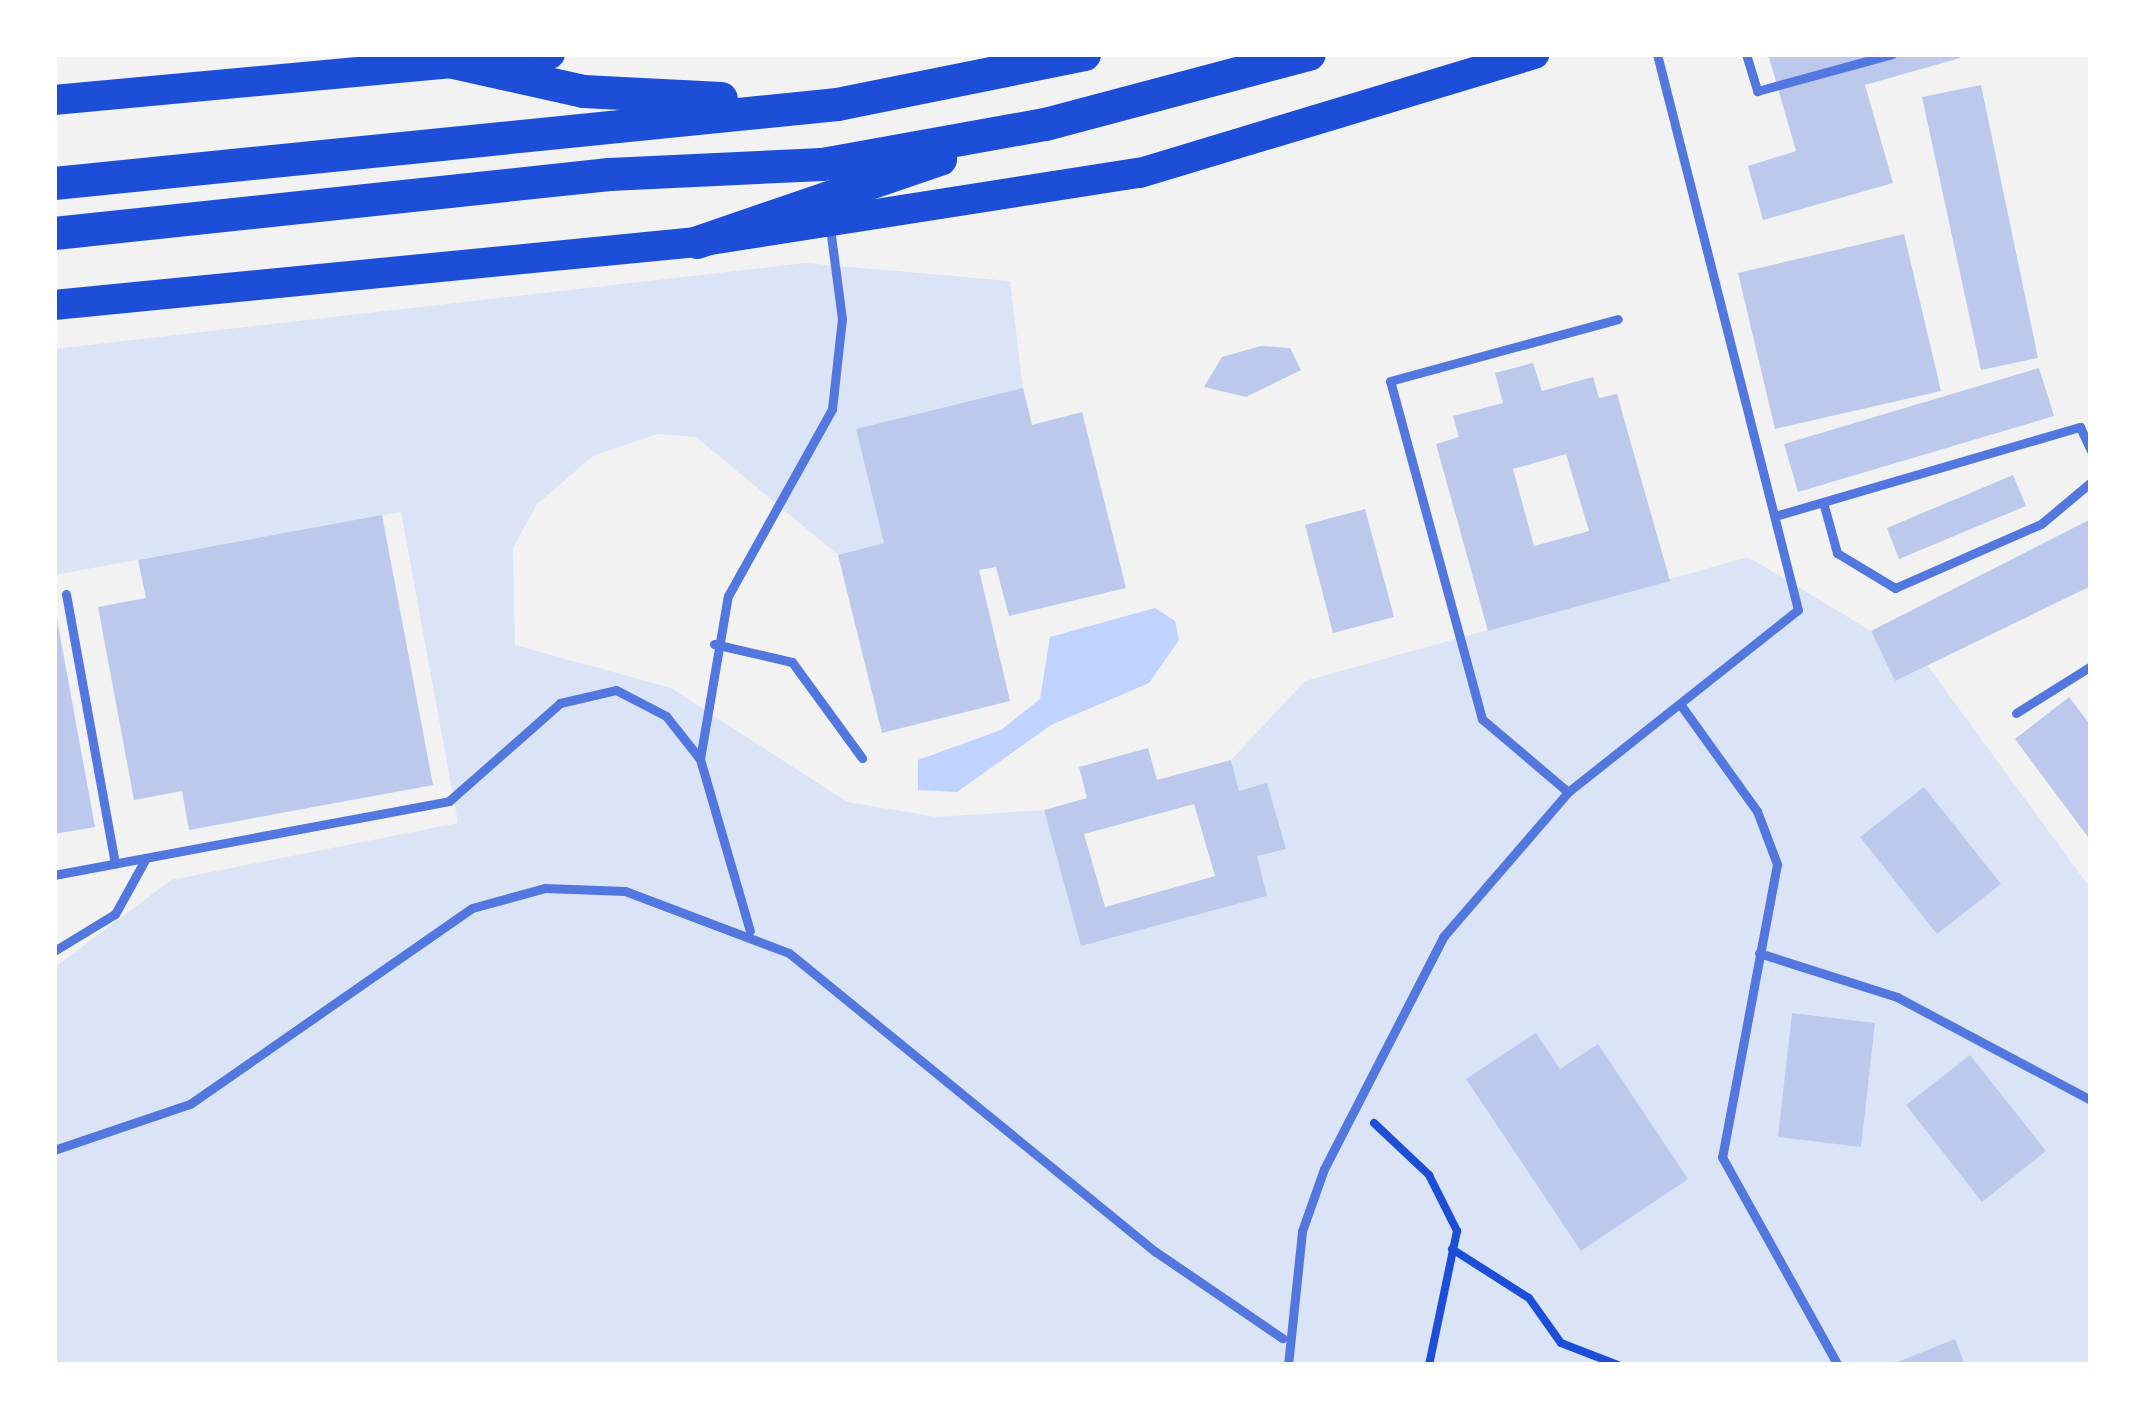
<!DOCTYPE html>
<html>
<head>
<meta charset="utf-8">
<style>
	body { margin:0 }
	#map { position:relative; width:2145px; height:1419px; overflow:hidden; background:#f2f2f2; font-family:"Noto Serif",serif }
	div>[style] { position:absolute }
	[style*='--x'] { left:calc(var(--x)*1px); top:calc(var(--y)*1px); width:calc(var(--w)*1px); rotate:calc(var(--a)*1deg) }
	.green>* { inset:0; background:#dbe4f7 }
	.water>* { inset:0; background:#bfd3fe }
	.building>* { inset:0; background:#bdc9ec }
	.path>* { height:8px; margin:-4px; padding:0 4px; transform-origin:4px; border-radius:4px; background:#1d4ed8 }
	.service>* { height:9px; margin:-4.5px; padding:0 4.5px; transform-origin:4.5px; border-radius:4.5px; background:#5277de }
	.primary>* { height:30px; margin:-15px; padding:0 15px; transform-origin:15px; border-radius:15px; background:#1d4ed8 }
	.trunk>* { height:33px; margin:-16.5px; padding:0 16.5px; transform-origin:16.5px; border-radius:16.5px; background:#1d4ed8 }
	span { translate:-50% -50%; white-space:nowrap; text-align:center; line-height:1.15; -webkit-text-stroke:12px #fff; paint-order:stroke }
	.frame { position:absolute; inset:0; border:57px solid #fff; pointer-events:none }
</style>
</head>
<body>
<div id="map">
	<div class="green">
		<div style="clip-path:polygon(805px 263px,1010px 281px,1023px 388px,884px 543px,838px 555px,696px 437px,657px 434px,593px 456px,537px 504px,513px 548px,515px 645px,671px 688px,847px 802px,937px 817px,1044px 810px,1081px 946px,1267px 896px,1257px 856px,1285px 848px,1267px 784px,1239px 791px,1231px 760px,1305px 681px,1748px 557px,1871px 631px,1895px 680px,1927px 665px,2091px 889px,2091px 1365px,54px 1365px,54px 968px,171px 880px,458px 823px,401px 512px,54px 575px,54px 349px)"></div>
	</div>
	<div class="water">
		<div style="clip-path:polygon(1155px 608px,1175px 621px,1179px 640px,1149px 683px,1051px 725px,957px 792px,918px 790px,918px 760px,1001px 730px,1040px 699px,1050px 637px)"></div>
	</div>
	<div class="building">
		<div style="clip-path:polygon(1768px 54px,1959px 54px,1960px 58px,1865px 85px,1893px 183px,1763px 220px,1748px 166px,1796px 151px)"></div>
		<div style="clip-path:polygon(1981px 85px,2038px 358px,1981px 370px,1922px 97px)"></div>
		<div style="clip-path:polygon(1904px 234px,1941px 391px,1775px 429px,1738px 273px)"></div>
		<div style="clip-path:polygon(1261px 346px,1290px 348px,1301px 370px,1246px 397px,1204px 387px,1222px 357px)"></div>
		<div style="clip-path:polygon(evenodd,1533px 363px,1542px 391px,1593px 377px,1599px 398px,1617px 394px,1670px 581px,1488px 631px,1436px 444px,1459px 437px,1453px 416px,1503px 403px,1495px 373px,1533px 363px,1566px 454px,1589px 531px,1534px 546px,1513px 469px,1566px 454px)"></div>
		<div style="clip-path:polygon(2039px 368px,2054px 416px,1798px 492px,1784px 444px)"></div>
		<div style="clip-path:polygon(1023px 388px,1032px 425px,1082px 412px,1126px 588px,1009px 616px,996px 567px,979px 570px,1010px 701px,882px 733px,838px 555px,884px 543px,856px 429px)"></div>
		<div style="clip-path:polygon(2013px 475px,2026px 506px,1899px 559px,1887px 528px)"></div>
		<div style="clip-path:polygon(1365px 509px,1394px 617px,1333px 633px,1305px 525px)"></div>
		<div style="clip-path:polygon(382px 515px,433px 785px,189px 830px,182px 791px,134px 800px,98px 607px,146px 598px,138px 560px)"></div>
		<div style="clip-path:polygon(2091px 519px,2091px 586px,1895px 681px,1871px 631px)"></div>
		<div style="clip-path:polygon(54px 603px,95px 827px,54px 834px)"></div>
		<div style="clip-path:polygon(2069px 697px,2091px 726px,2091px 841px,2015px 739px)"></div>
		<div style="clip-path:polygon(evenodd,1148px 748px,1157px 780px,1231px 760px,1239px 791px,1267px 783px,1286px 849px,1257px 856px,1267px 896px,1081px 946px,1044px 810px,1087px 798px,1079px 767px,1148px 748px,1194px 804px,1215px 876px,1105px 907px,1084px 834px,1194px 804px)"></div>
		<div style="clip-path:polygon(1924px 787px,2001px 884px,1937px 934px,1860px 837px)"></div>
		<div style="clip-path:polygon(1792px 1013px,1875px 1023px,1861px 1147px,1778px 1137px)"></div>
		<div style="clip-path:polygon(1536px 1033px,1560px 1069px,1598px 1044px,1688px 1179px,1581px 1251px,1466px 1079px)"></div>
		<div style="clip-path:polygon(1970px 1055px,2046px 1151px,1982px 1202px,1906px 1105px)"></div>
		<div style="clip-path:polygon(1955px 1339px,1965px 1365px,1890px 1365px)"></div>
	</div>
	<div class="path">
		<div style="--x:1374;--y:1123;--w:76;--a:43.4"></div>
		<div style="--x:1429;--y:1175;--w:63;--a:63.4"></div>
		<div style="--x:1457;--y:1231;--w:137;--a:101.8"></div>
		<div style="--x:1452;--y:1249;--w:91;--a:32.5"></div>
		<div style="--x:1529;--y:1298;--w:55;--a:54.6"></div>
		<div style="--x:1561;--y:1343;--w:61;--a:21.1"></div>
	</div>
	<div class="service">
		<div style="--x:1746;--y:54;--w:39;--a:73"></div>
		<div style="--x:1757;--y:91;--w:140;--a:-15.3"></div>
		<div style="--x:1823;--y:502;--w:53;--a:74.6"></div>
		<div style="--x:1837;--y:553;--w:68;--a:31.1"></div>
		<div style="--x:1895;--y:588;--w:159;--a:-23.7"></div>
		<div style="--x:2041;--y:524;--w:65;--a:-40"></div>
		<div style="--x:1775;--y:516;--w:318;--a:-16.3"></div>
		<div style="--x:2080;--y:427;--w:26;--a:65"></div>
		<div style="--x:66;--y:594;--w:274;--a:79.7"></div>
		<div style="--x:714;--y:644;--w:80;--a:13"></div>
		<div style="--x:792;--y:662;--w:119;--a:53.9"></div>
		<div style="--x:1680;--y:704;--w:132;--a:54.3"></div>
		<div style="--x:1757;--y:811;--w:57;--a:69.3"></div>
		<div style="--x:1777;--y:864;--w:298;--a:100.6"></div>
		<div style="--x:1722;--y:1157;--w:238;--a:60.9"></div>
		<div style="--x:2016;--y:713;--w:89;--a:-32.1"></div>
		<div style="--x:700;--y:759;--w:165;--a:-80.3"></div>
		<div style="--x:728;--y:596;--w:214;--a:-60.9"></div>
		<div style="--x:832;--y:409;--w:91;--a:-83.7"></div>
		<div style="--x:842;--y:319;--w:92;--a:-97.5"></div>
		<div style="--x:1568;--y:792;--w:113;--a:-139.7"></div>
		<div style="--x:1482;--y:719;--w:350;--a:-105.2"></div>
		<div style="--x:1390;--y:381;--w:236;--a:-15.2"></div>
		<div style="--x:54;--y:875;--w:402;--a:-10.6"></div>
		<div style="--x:449;--y:801;--w:148;--a:-41.4"></div>
		<div style="--x:560;--y:703;--w:57;--a:-13.1"></div>
		<div style="--x:616;--y:690;--w:56;--a:27.5"></div>
		<div style="--x:666;--y:716;--w:55;--a:51.7"></div>
		<div style="--x:700;--y:759;--w:179;--a:73.8"></div>
		<div style="--x:54;--y:951;--w:71;--a:-31.2"></div>
		<div style="--x:115;--y:914;--w:64;--a:-61"></div>
		<div style="--x:1759;--y:953;--w:145;--a:17.7"></div>
		<div style="--x:1897;--y:997;--w:220;--a:28"></div>
		<div style="--x:54;--y:1150;--w:144;--a:-18.7"></div>
		<div style="--x:190;--y:1104;--w:343;--a:-34.8"></div>
		<div style="--x:472;--y:908;--w:76;--a:-15.3"></div>
		<div style="--x:545;--y:888;--w:80;--a:2.1"></div>
		<div style="--x:625;--y:891;--w:175;--a:20.7"></div>
		<div style="--x:789;--y:953;--w:473;--a:39.2"></div>
		<div style="--x:1156;--y:1252;--w:153;--a:34.3"></div>
		<div style="--x:1288;--y:1365;--w:135;--a:-84"></div>
		<div style="--x:1302;--y:1231;--w:66;--a:-70.5"></div>
		<div style="--x:1324;--y:1169;--w:261;--a:-62.8"></div>
		<div style="--x:1443;--y:937;--w:191;--a:-49.2"></div>
		<div style="--x:1568;--y:792;--w:293;--a:-38.4"></div>
		<div style="--x:1798;--y:610;--w:574;--a:-104.23"></div>
	</div>
	<div class="primary">
		<div style="--x:54;--y:100;--w:498;--a:-5.3"></div>
		<div style="--x:54;--y:305;--w:646;--a:-5.6"></div>
		<div style="--x:697;--y:242;--w:448;--a:-8.9"></div>
		<div style="--x:1140;--y:173;--w:412;--a:-16.8"></div>
	</div>
	<div class="trunk">
		<div style="--x:448;--y:61;--w:138;--a:12.5"></div>
		<div style="--x:583;--y:91;--w:138;--a:2.9"></div>
		<div style="--x:54;--y:183;--w:787;--a:-5.76"></div>
		<div style="--x:837;--y:104;--w:252;--a:-11.4"></div>
		<div style="--x:54;--y:233;--w:558;--a:-6.07"></div>
		<div style="--x:609;--y:174;--w:213;--a:-2.7"></div>
		<div style="--x:822;--y:164;--w:227;--a:-10.2"></div>
		<div style="--x:1045;--y:124;--w:273;--a:-14.9"></div>
		<div style="--x:697;--y:242;--w:257;--a:-18.9"></div>
	</div>
	<div class="frame"></div>
</div>
</body>
</html>
